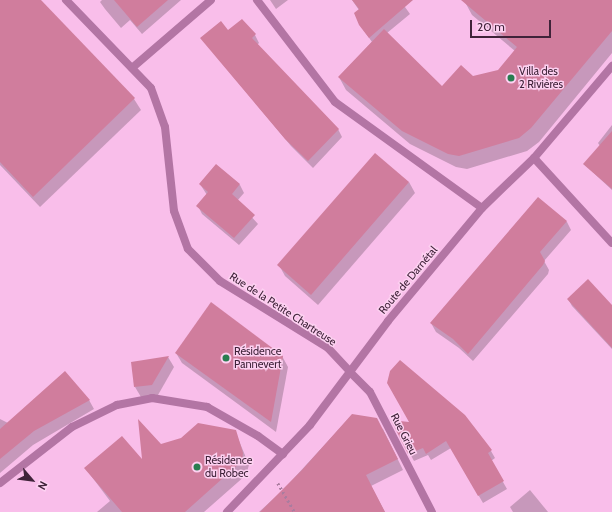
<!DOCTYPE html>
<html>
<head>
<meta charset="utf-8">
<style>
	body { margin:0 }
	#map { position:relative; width:612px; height:512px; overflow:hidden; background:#f9beea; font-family:Cabin,sans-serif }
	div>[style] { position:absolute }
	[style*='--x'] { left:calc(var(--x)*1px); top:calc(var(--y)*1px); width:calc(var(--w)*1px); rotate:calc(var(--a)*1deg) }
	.shadow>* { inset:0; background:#0003 }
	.building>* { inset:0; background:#d07d9d }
	.path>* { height:2.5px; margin-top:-1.25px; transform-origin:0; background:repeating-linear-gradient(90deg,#aa7c9f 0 2px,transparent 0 5px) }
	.minor>* { height:8px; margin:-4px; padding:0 4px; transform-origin:4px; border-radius:4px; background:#b375a4 }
	.tertiary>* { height:8px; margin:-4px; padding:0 4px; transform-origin:4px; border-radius:4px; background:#b375a4 }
	.dots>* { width:11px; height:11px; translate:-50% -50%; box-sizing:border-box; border:2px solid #fdd1f1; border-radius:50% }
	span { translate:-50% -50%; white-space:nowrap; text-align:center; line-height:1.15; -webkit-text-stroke:3px #fdd1f1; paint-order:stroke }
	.poi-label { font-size:11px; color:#3f2339 }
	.left { translate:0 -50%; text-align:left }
	.street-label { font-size:11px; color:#3f2339 }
	.north { position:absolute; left:12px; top:460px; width:40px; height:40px; -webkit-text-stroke:3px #fdd1f1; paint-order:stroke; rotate:118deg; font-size:11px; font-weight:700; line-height:16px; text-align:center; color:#3f2339 }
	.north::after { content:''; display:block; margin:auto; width:14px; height:18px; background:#3f2339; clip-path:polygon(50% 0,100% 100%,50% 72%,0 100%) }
	.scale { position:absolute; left:470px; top:20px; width:81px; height:18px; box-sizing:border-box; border:2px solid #3f2339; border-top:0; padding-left:5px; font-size:12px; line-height:14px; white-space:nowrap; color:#3f2339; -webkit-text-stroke:3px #fdd1f1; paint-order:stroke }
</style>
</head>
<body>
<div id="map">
	<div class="shadow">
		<div style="clip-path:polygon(0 0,39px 0,134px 99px,141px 110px,40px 207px,0 165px)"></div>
		<div style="clip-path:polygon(102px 0,181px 0,142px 34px,130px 20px,121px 28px,105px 9px,100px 2px)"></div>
		<div style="clip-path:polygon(270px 0,288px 0,276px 9px)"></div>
		<div style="clip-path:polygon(352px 0,400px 0,410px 14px,387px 33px,442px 88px,499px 71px,515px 51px,472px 15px,465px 2px,467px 0,612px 0,612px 53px,539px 142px,527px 151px,467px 169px,456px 167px,410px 144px,346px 90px,339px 77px,372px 42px,360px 25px,359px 10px)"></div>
		<div style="clip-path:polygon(228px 31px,255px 35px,259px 43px,257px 45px,338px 129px,342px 137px,313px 168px,291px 146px,201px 38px)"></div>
		<div style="clip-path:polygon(612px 125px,612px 190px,584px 164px,600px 146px,598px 143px)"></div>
		<div style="clip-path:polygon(216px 165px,240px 185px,244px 193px,237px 201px,258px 224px,239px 245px,202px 214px,198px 206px,207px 195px,200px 184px)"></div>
		<div style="clip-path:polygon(409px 182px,415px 193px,318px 305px,285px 276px,279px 265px)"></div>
		<div style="clip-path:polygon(538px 198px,567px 222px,571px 230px,544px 261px,549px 270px,548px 274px,473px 361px,459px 348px,436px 332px,431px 323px)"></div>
		<div style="clip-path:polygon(568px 299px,612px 306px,612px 349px,572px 306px)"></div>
		<div style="clip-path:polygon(176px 353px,282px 356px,288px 367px,276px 432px,182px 363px)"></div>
		<div style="clip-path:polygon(168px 357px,174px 367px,158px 395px,141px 397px,135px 387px)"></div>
		<div style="clip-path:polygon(89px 400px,94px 409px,33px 445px,0 473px,0 419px,8px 423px)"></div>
		<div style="clip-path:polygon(352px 415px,383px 429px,403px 470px,371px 486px,385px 512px,259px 512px,283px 490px)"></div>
		<div style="clip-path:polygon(464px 416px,491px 451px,495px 458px,491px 461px,507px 489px,483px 503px,451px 448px,431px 460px,428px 455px,414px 461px,392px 421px,411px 424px)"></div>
		<div style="clip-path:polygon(235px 431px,249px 465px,246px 475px,204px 512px,97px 512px,110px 501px,86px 469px,144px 462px,161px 446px)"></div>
		<div style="clip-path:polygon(530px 490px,548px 512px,513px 512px,510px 507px)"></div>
	</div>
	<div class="building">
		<div style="clip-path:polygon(0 0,41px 0,135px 98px,33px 197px,0 162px)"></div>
		<div style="clip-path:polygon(114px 0,168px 0,137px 27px)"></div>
		<div style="clip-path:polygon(352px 0,413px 0,369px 38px,359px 25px,354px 13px,359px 9px)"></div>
		<div style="clip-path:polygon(461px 0,612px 0,612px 31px,531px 128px,519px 138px,459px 156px,448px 154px,402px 131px,338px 77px,384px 29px,442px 86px,461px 65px,473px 76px,498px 70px,517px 47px)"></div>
		<div style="clip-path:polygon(242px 19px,256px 34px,252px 38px,339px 129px,308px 161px,285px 139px,200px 38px,221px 21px,228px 30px)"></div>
		<div style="clip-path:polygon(612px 131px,612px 189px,583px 164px)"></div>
		<div style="clip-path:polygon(375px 153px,409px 182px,311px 295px,277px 265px)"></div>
		<div style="clip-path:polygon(216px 164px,240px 184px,232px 194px,255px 215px,234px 238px,196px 206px,208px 192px,199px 184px)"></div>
		<div style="clip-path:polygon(538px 197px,567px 221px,540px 252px,545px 261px,543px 265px,468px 354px,453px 339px,430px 323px)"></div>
		<div style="clip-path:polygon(588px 279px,612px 305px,612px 348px,567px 299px)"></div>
		<div style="clip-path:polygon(211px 302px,283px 356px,271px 422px,175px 353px)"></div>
		<div style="clip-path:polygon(169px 356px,152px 385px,134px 387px,131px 362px)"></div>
		<div style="clip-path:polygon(400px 360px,465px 415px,492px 450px,488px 453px,504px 481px,478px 496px,446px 441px,426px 454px,423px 448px,408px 454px,391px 420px,409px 422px,387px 383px,390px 371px)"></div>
		<div style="clip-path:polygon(65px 371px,90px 400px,34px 431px,0 459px,0 429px)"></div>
		<div style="clip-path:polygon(352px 414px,377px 418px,398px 459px,366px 475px,385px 512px,260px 512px,302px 470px)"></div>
		<div style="clip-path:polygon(138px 419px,161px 444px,181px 438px,198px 423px,236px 430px,243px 453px,242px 461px,185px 512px,122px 512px,84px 468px,122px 436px,142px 459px)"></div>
	</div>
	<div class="path">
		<div style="--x:278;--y:483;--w:34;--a:60"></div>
	</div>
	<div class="minor">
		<div style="--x:132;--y:68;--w:104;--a:-40.7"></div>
		<div style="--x:534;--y:158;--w:115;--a:47.5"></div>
		<div style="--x:350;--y:372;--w:28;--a:45"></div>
		<div style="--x:370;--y:392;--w:135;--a:62.7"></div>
		<div style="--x:0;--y:483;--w:91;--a:-37.9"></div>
		<div style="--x:72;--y:427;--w:50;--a:-26.1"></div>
		<div style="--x:117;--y:405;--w:36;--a:-11"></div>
		<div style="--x:152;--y:398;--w:56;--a:9.3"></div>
		<div style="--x:207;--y:407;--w:59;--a:29.6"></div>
		<div style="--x:258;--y:436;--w:31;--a:36"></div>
	</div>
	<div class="tertiary">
		<div style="--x:66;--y:0;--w:122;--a:46"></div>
		<div style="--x:151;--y:88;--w:41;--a:70.3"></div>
		<div style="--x:165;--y:127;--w:84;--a:83.9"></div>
		<div style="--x:174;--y:211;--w:40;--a:69.8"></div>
		<div style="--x:188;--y:249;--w:45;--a:45"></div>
		<div style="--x:220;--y:281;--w:127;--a:31.8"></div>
		<div style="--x:328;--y:348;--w:33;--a:47"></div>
		<div style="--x:257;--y:0;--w:128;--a:52.6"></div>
		<div style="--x:335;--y:102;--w:181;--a:35.8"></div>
		<div style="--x:227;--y:512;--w:120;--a:-46.3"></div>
		<div style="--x:310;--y:425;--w:130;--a:-53.1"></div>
		<div style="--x:388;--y:321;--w:147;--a:-50.2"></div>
		<div style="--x:482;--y:208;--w:72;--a:-43.9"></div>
		<div style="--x:534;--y:158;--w:121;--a:-49.7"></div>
	</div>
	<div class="dots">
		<div style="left:511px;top:78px;background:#297d50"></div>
		<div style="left:226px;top:358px;background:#297d50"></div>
		<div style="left:197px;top:467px;background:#297d50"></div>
	</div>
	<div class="poi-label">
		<span class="left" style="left:519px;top:78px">Villa des<br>2 Rivières</span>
		<span class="left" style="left:234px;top:358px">Résidence<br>Pannevert</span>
		<span class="left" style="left:205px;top:467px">Résidence<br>du Robec</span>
	</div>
	<div class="street-label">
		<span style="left:408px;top:280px;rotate:-50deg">Route de Darnétal</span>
		<span style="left:283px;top:309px;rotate:33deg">Rue de la Petite Chartreuse</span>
		<span style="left:404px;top:434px;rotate:63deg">Rue Grieu</span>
	</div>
	<div class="north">N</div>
	<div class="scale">20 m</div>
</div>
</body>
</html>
